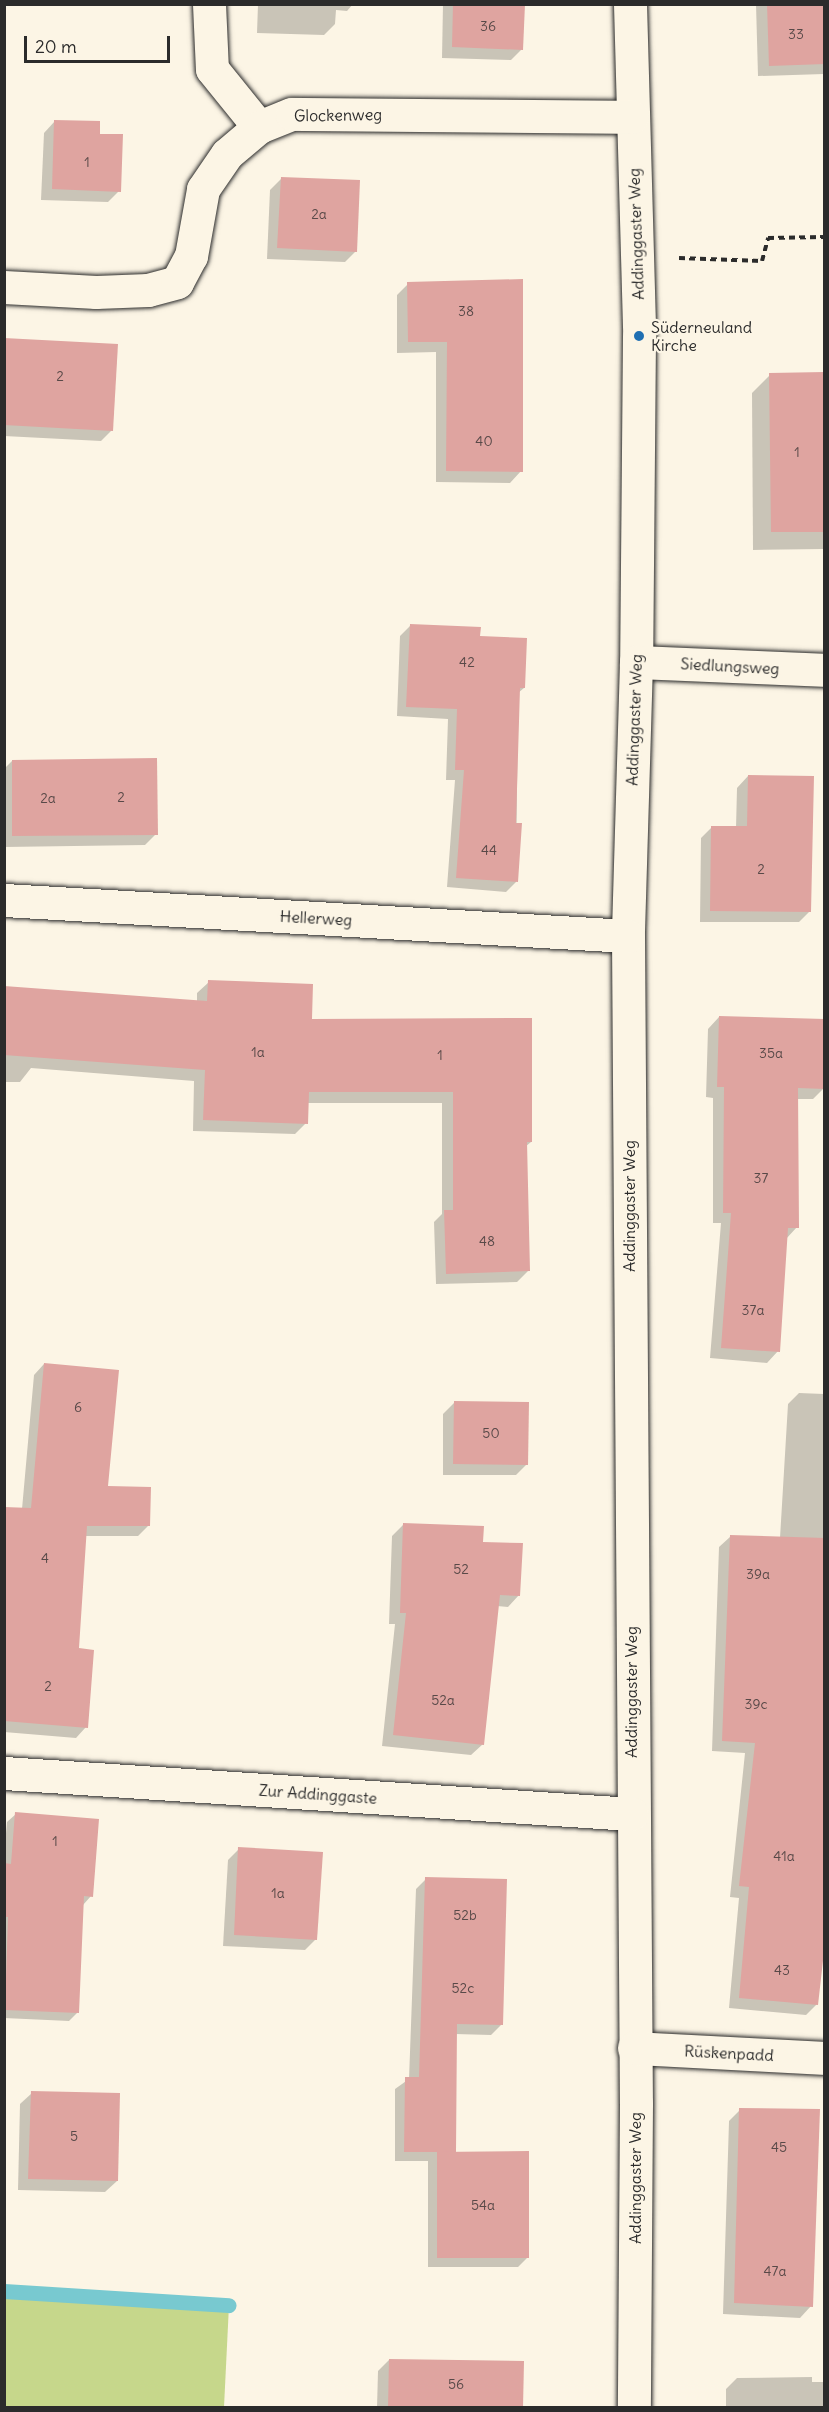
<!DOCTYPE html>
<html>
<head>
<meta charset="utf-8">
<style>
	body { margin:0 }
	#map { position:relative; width:829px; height:2412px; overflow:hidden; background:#fcf5e5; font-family:Delius,sans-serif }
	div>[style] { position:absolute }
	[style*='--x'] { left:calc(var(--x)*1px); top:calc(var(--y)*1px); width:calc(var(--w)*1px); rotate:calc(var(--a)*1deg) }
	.green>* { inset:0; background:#c6d78b }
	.shadow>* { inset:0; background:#0003 }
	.stream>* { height:15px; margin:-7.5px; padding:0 7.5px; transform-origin:7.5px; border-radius:7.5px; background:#78c9d0 }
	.building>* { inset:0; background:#dfa4a0 }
	.path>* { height:4px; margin-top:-2px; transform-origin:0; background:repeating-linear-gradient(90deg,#2b2b2b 0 6px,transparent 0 10.5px) }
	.roads { filter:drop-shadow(0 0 2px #2b2b2b) drop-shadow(0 0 2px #2b2b2b) }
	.minor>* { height:33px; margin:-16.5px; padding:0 16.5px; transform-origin:16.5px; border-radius:16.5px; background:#fcf5e5 }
	.dots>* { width:16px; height:16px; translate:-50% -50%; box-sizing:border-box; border:3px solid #fcf5e5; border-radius:50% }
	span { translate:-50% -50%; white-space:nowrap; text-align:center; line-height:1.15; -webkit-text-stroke:4.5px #fcf5e5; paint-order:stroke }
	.number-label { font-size:14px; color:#584948 }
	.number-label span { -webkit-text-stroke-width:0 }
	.street-label { font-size:16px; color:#2b2b2b }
	.poi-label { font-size:16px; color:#2b2b2b }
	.left { translate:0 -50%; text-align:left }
	.frame { position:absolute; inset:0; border:6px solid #2b2b2b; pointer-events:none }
	.scale { position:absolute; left:24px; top:36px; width:146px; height:27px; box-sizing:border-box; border:3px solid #2b2b2b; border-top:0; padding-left:8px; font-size:18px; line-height:21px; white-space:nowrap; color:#2b2b2b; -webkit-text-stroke:4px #fcf5e5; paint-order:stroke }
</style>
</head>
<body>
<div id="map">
	<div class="green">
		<div style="clip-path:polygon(4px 2292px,229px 2305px,224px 2407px,5px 2407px)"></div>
	</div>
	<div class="shadow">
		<div style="clip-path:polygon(258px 4px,353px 4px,347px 11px,336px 10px,335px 24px,324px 35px,257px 33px)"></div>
		<div style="clip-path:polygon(443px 4px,523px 4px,522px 49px,511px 60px,442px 58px)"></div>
		<div style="clip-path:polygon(756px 4px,824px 4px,824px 74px,758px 76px)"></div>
		<div style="clip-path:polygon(55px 121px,98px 135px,119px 191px,108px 202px,41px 200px,44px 133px)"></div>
		<div style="clip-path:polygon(281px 179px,356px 251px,345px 262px,267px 259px,270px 190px)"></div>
		<div style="clip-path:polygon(522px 281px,521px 471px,510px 483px,436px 482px,436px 352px,397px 353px,397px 295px,408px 284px)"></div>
		<div style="clip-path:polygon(4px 340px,112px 430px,101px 441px,4px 436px)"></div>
		<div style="clip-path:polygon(824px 374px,824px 549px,753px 550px,752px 393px,770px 375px)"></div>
		<div style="clip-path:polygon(410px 626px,478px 637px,524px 688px,518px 693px,516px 882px,506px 892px,447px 887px,455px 780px,446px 780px,448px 719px,397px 716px,400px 636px)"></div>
		<div style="clip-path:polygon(12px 761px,156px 834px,145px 845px,4px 847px,4px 769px)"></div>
		<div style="clip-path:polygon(748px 776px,810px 911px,799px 922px,700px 922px,701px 838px,712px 827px,736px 828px,737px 788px)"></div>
		<div style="clip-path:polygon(209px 982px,310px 1020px,531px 1020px,531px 1142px,525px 1147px,528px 1271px,517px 1282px,436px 1284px,434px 1222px,442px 1214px,442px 1103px,307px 1103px,306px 1123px,295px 1134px,193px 1131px,194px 1081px,31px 1068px,20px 1082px,4px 1082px,4px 987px,197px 1002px,197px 993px)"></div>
		<div style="clip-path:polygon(719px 1017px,824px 1088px,813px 1099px,797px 1099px,797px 1227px,786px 1239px,778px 1351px,767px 1363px,710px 1358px,721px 1223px,713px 1223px,713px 1098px,706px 1097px,708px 1029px)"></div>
		<div style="clip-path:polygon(44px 1364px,106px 1488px,148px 1526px,138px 1536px,85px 1536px,78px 1650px,86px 1727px,76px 1738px,4px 1732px,4px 1508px,22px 1509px,34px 1375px)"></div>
		<div style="clip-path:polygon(799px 1393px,824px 1394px,824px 1928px,817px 2004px,806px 2015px,729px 2008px,739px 1898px,730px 1897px,745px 1753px,712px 1751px,719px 1547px,730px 1537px,780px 1538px,788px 1404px)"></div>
		<div style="clip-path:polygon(454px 1403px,527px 1464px,516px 1475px,443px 1475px,443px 1414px)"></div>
		<div style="clip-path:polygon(403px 1525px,482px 1543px,519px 1595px,508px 1607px,497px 1606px,483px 1744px,471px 1755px,382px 1746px,395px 1624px,389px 1624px,392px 1536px)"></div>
		<div style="clip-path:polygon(16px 1814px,91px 1896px,83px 1905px,77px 2013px,69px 2021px,4px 2018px,4px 1855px,7px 1822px)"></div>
		<div style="clip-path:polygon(239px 1849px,316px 1939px,305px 1950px,223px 1946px,228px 1860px)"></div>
		<div style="clip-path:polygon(426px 1879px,501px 2025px,491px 2035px,455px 2034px,455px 2151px,527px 2258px,518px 2267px,428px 2267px,428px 2161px,395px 2161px,395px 2089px,409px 2079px,416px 1889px)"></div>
		<div style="clip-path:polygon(32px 2093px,117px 2181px,105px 2192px,18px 2190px,20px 2104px)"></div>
		<div style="clip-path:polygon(740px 2110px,811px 2306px,800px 2318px,723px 2314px,729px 2121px)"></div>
		<div style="clip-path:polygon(389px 2360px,522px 2408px,377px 2408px,378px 2371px)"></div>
		<div style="clip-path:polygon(812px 2377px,812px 2382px,824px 2382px,824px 2408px,726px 2408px,726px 2389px,737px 2378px)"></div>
	</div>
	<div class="stream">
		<div style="--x:4;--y:2291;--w:225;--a:3.6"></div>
	</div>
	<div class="building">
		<div style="clip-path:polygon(453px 4px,525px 4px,523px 50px,452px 47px)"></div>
		<div style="clip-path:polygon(767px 4px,825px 4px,825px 64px,769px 66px)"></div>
		<div style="clip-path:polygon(54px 120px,100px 121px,100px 134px,123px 134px,121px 192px,52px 189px)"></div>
		<div style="clip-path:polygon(281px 177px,360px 180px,357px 252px,277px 248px)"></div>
		<div style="clip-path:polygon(523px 279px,523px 472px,446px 471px,447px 342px,408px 342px,407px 282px)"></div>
		<div style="clip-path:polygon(4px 338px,118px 344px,113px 431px,4px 425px)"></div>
		<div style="clip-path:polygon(825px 372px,825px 532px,771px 532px,769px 373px)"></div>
		<div style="clip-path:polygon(410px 624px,481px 627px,480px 636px,527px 638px,525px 688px,520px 688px,516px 823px,522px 823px,518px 882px,456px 878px,464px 770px,455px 770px,457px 709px,406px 707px)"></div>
		<div style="clip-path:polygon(157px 758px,158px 835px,12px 836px,12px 760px)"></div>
		<div style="clip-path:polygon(748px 775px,814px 776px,811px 912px,710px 911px,711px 826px,747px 826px)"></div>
		<div style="clip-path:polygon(208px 980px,313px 984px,312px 1019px,532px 1018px,532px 1142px,527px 1142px,530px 1271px,446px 1274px,444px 1210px,453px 1210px,453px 1092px,309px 1092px,308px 1124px,203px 1120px,205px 1070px,4px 1055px,4px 986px,207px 1001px)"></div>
		<div style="clip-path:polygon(719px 1016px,825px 1019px,825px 1089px,798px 1088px,799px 1228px,788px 1228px,780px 1352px,721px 1348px,731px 1213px,723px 1213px,724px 1087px,717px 1087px)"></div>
		<div style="clip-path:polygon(44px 1363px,119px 1370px,108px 1486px,151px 1487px,150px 1526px,87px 1526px,79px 1648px,94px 1650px,88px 1728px,4px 1721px,4px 1507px,31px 1508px)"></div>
		<div style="clip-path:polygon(454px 1401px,529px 1402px,528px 1465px,453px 1464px)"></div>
		<div style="clip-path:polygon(403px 1523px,484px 1526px,483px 1542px,523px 1543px,520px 1596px,500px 1595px,484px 1745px,393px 1735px,406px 1613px,400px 1613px)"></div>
		<div style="clip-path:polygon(730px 1535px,825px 1538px,825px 1943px,818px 2005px,739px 1998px,749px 1887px,739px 1886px,755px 1743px,722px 1741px)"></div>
		<div style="clip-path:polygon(15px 1812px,99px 1819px,93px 1897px,84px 1896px,79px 2013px,5px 2010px,8px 1917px,4px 1917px,4px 1863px,11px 1864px)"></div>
		<div style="clip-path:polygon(238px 1847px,323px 1852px,317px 1940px,234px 1935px)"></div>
		<div style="clip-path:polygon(425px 1877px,507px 1879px,503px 2025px,457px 2024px,456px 2152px,404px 2152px,405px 2077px,419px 2077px)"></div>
		<div style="clip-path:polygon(31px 2091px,120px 2093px,118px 2181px,28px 2179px)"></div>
		<div style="clip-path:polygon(739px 2108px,820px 2109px,813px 2307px,734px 2303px)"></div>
		<div style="clip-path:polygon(529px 2151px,529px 2258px,437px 2258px,437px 2152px)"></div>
		<div style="clip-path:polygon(389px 2359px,524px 2361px,523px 2408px,388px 2408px)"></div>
	</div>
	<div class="path">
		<div style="--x:679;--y:258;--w:83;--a:2.1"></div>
		<div style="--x:762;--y:261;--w:24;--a:-75"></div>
		<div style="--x:768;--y:238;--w:56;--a:-1"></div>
	</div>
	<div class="roads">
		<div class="minor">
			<div style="--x:209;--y:4;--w:65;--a:87.4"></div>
			<div style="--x:212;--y:69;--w:75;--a:51"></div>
			<div style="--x:630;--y:4;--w:332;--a:88.4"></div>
			<div style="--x:639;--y:336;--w:326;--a:90.5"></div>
			<div style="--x:636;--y:662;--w:274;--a:91.7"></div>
			<div style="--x:628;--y:936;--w:1167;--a:89.61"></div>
			<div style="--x:636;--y:2103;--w:305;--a:90.4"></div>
			<div style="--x:4;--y:287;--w:92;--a:3.1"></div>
			<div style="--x:96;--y:292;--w:52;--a:-2.2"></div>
			<div style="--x:148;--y:290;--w:30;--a:-15"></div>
			<div style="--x:177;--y:282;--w:30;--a:-62"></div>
			<div style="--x:191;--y:256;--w:68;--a:-79.8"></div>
			<div style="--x:203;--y:189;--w:42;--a:-55.6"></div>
			<div style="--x:227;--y:154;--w:42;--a:-40.2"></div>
			<div style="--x:259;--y:127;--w:35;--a:-22"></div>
			<div style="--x:292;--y:114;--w:340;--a:0.5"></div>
			<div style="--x:636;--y:662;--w:188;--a:2.4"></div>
			<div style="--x:4;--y:900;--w:625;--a:3.3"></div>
			<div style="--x:4;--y:1773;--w:629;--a:3.74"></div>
			<div style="--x:634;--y:2048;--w:190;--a:3"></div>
		</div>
	</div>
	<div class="dots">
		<div style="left:639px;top:336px;background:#1f6fb2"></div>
	</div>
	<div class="number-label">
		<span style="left:488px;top:26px">36</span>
		<span style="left:796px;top:34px">33</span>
		<span style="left:87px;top:162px">1</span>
		<span style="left:319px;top:214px">2a</span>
		<span style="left:466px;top:311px">38</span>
		<span style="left:60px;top:376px">2</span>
		<span style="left:484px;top:441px">40</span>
		<span style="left:797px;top:452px">1</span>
		<span style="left:467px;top:662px">42</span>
		<span style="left:121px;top:797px">2</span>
		<span style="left:48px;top:798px">2a</span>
		<span style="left:489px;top:850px">44</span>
		<span style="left:761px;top:869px">2</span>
		<span style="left:258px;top:1052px">1a</span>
		<span style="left:771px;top:1053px">35a</span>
		<span style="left:440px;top:1055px">1</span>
		<span style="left:761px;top:1178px">37</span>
		<span style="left:487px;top:1241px">48</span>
		<span style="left:753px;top:1310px">37a</span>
		<span style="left:78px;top:1407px">6</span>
		<span style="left:491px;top:1433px">50</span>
		<span style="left:45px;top:1558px">4</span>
		<span style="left:461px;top:1569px">52</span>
		<span style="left:758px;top:1574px">39a</span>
		<span style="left:48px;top:1686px">2</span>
		<span style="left:443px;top:1700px">52a</span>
		<span style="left:756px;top:1704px">39c</span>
		<span style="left:55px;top:1841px">1</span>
		<span style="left:784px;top:1856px">41a</span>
		<span style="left:278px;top:1893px">1a</span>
		<span style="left:465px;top:1915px">52b</span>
		<span style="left:782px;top:1970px">43</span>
		<span style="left:463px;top:1988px">52c</span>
		<span style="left:74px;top:2136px">5</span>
		<span style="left:779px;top:2147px">45</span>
		<span style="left:483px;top:2205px">54a</span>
		<span style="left:775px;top:2271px">47a</span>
		<span style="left:456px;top:2384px">56</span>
	</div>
	<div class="street-label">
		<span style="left:338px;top:115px;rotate:-1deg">Glockenweg</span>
		<span style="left:636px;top:234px;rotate:-92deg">Addinggaster Weg</span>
		<span style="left:730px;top:666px;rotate:3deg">Siedlungsweg</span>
		<span style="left:634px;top:720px;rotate:-88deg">Addinggaster Weg</span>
		<span style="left:316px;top:918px;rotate:3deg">Hellerweg</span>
		<span style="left:629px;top:1206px;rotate:-90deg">Addinggaster Weg</span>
		<span style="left:631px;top:1692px;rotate:-90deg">Addinggaster Weg</span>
		<span style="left:318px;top:1794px;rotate:4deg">Zur Addinggaste</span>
		<span style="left:729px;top:2053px;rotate:3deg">Rüskenpadd</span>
		<span style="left:635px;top:2178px;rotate:-90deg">Addinggaster Weg</span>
	</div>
	<div class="poi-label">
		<span class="left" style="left:651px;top:336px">Süderneuland<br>Kirche</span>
	</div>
	<div class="frame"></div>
	<div class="scale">20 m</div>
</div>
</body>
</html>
